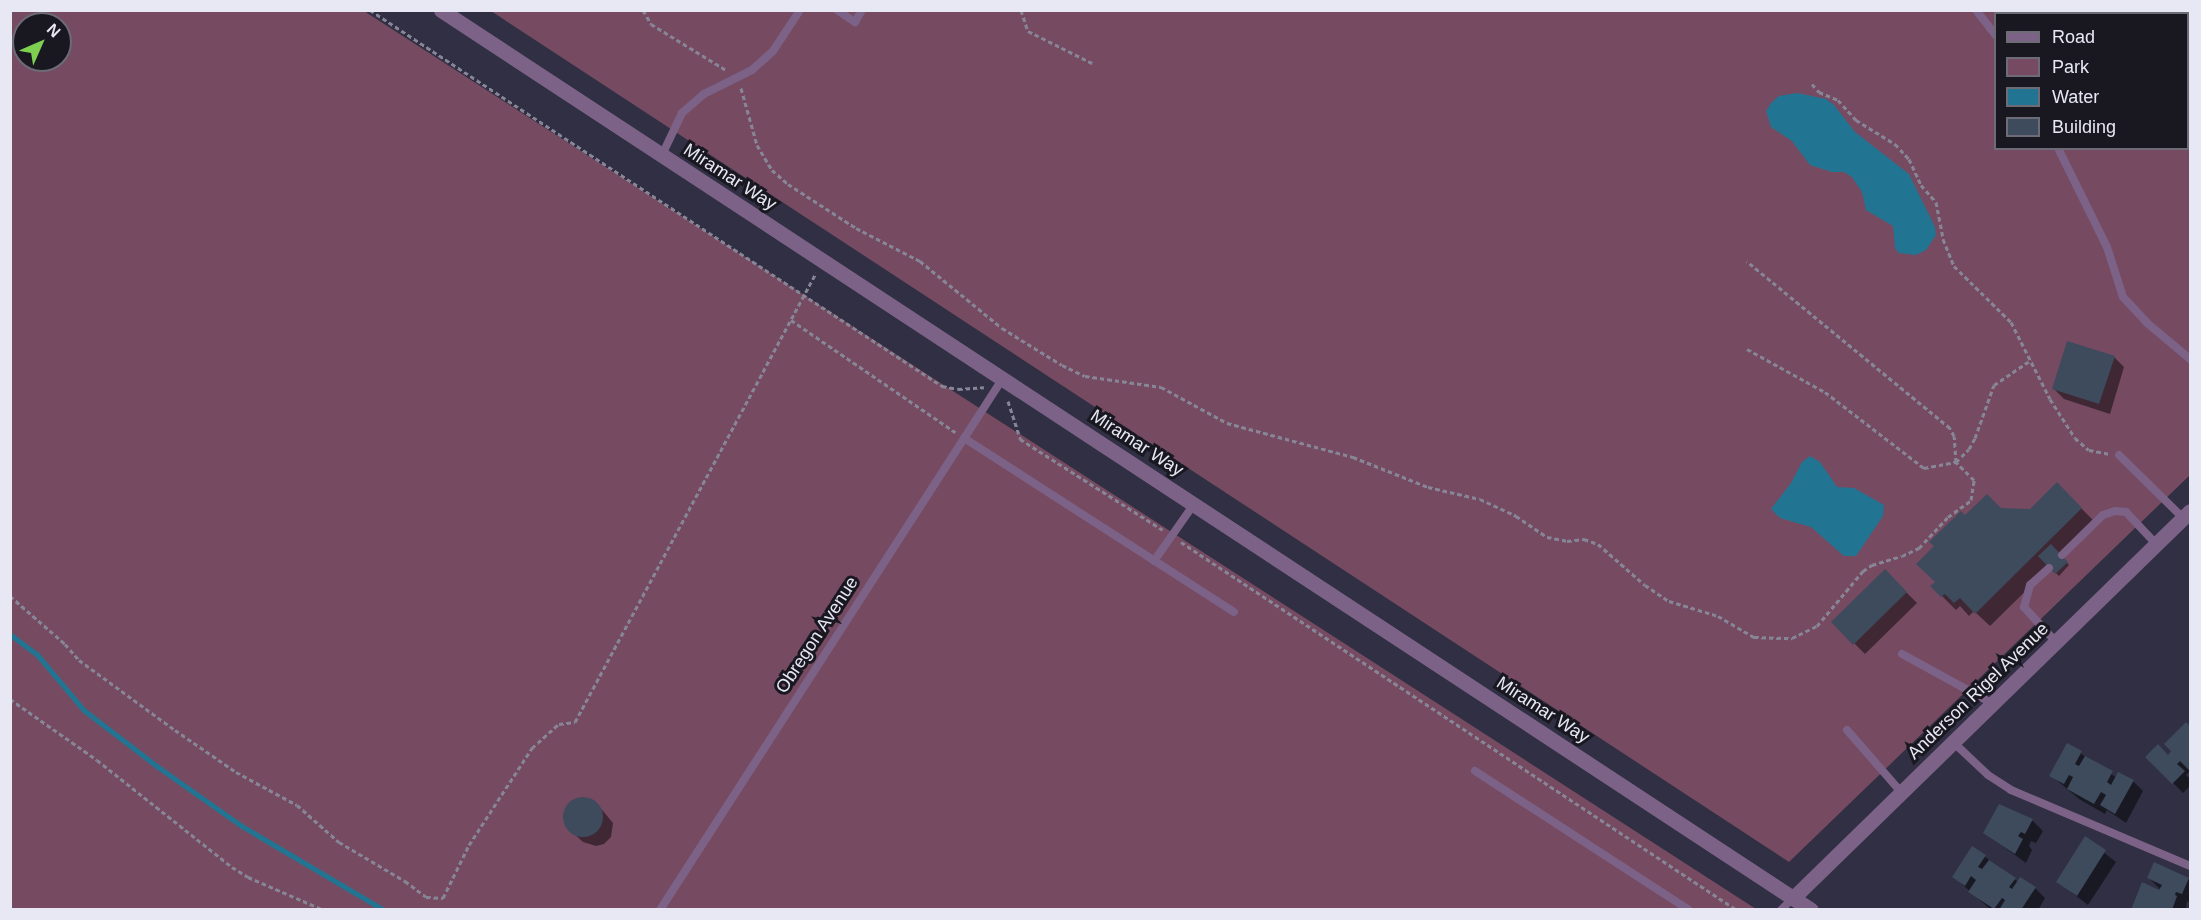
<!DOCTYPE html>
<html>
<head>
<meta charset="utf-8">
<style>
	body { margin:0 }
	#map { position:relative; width:2201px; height:920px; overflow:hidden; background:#302f43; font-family:Helvetica,sans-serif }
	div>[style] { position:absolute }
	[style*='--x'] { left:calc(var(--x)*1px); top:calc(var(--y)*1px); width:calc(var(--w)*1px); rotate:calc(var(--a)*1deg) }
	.green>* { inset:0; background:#764b62 }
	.water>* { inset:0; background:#217592 }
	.shadow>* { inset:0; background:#0007 }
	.stream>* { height:4.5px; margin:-2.25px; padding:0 2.25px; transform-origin:2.25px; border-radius:2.25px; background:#217592 }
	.building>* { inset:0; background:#3d4b5d }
	.round { border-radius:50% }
	.path>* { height:3px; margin-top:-1.5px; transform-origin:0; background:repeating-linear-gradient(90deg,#878697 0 4.5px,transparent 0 7.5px) }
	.service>* { height:8px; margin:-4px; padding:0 4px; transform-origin:4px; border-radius:4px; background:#7d6288 }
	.tertiary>* { height:15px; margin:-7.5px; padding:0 7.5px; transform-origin:7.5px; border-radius:7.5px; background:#7d6288 }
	span { translate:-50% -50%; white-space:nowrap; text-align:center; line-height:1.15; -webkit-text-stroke:6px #191821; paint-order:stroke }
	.street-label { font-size:18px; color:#e8e8f5 }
	.frame { position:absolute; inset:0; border:12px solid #e8e8f5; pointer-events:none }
	.legend { position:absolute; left:1994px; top:12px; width:195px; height:138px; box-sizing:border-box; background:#191821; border:2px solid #6c6b76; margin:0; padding:8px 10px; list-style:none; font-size:18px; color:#e8e8f5 }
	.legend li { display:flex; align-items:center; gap:12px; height:30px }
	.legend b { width:30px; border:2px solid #6c6b76 }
	.north { position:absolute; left:12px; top:12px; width:60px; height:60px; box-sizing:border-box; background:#191821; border:2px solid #6c6b76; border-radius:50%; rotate:45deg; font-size:16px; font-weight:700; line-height:24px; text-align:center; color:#e8e8f5 }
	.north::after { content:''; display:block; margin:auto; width:21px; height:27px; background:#7fd052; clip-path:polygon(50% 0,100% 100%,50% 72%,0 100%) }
</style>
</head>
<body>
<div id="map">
	<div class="green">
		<div style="clip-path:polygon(evenodd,10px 11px,364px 11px,1756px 909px,11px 909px,10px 11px,24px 24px,60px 24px,60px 60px,24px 60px,24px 24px)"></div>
		<div style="clip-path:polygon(evenodd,491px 11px,2190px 11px,2190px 475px,1789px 862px,491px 11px,1996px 14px,2188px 14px,2188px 148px,1996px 148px,1996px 14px)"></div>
	</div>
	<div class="water">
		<div style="clip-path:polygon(1797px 93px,1826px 99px,1834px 105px,1855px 132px,1909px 174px,1935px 227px,1936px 235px,1926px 250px,1916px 255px,1899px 253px,1895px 248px,1893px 226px,1866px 210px,1862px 192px,1852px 177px,1844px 172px,1832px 172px,1810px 165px,1792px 141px,1771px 127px,1766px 111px,1771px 103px,1779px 96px)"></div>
		<div style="clip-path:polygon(1810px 456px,1820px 462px,1837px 487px,1854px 488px,1884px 505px,1883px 516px,1856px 556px,1844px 556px,1811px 527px,1780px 518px,1771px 509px,1791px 483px,1802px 462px)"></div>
	</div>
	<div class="shadow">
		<div style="clip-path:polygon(2114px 357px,2124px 367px,2110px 414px,2064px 399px,2054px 389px)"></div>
		<div style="clip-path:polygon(2057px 484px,2095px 522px,2061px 556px,2069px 565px,2059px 576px,2050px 567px,1990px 626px,1974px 611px,1969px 616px,1960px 606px,1956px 610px,1932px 586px,1937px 582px,1965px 517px,2000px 510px,2031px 511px)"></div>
		<div style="clip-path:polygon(1885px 571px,1917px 603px,1865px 654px,1833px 622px)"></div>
		<div style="clip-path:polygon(2186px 724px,2190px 728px,2190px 771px,2186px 775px,2190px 779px,2190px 786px,2183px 793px,2148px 757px,2168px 757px)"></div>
		<div style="clip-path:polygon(2068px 745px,2117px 778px,2133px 781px,2143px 791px,2126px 823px,2107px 810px,2105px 814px,2079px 799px,2051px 775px)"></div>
		<div style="clip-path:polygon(583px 798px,598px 805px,613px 823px,611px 837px,604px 844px,596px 846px,583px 842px,572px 832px,565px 816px,570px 804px)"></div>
		<div style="clip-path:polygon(1999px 806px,2033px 821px,2043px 831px,2036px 843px,2031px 841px,2029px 846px,2032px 850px,2026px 863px,1985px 833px)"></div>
		<div style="clip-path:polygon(2085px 838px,2116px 862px,2088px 905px,2058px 882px)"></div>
		<div style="clip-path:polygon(1985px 857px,2018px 882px,2035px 888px,2045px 898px,2038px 910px,1991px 910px,1954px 877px)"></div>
		<div style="clip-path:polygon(2149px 878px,2188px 879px,2190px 881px,2190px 903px,2187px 901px,2186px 910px,2132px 910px,2164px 893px)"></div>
	</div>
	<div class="stream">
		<div style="--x:10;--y:634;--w:34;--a:37"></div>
		<div style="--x:37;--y:654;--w:73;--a:50"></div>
		<div style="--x:84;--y:710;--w:92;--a:37.5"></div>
		<div style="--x:157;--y:766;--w:104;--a:35.2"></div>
		<div style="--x:242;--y:826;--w:165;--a:30.6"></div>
	</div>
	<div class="building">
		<div style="clip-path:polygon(2067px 341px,2115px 356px,2099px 404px,2052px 389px)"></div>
		<div style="clip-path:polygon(2057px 482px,2082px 508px,1975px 614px,1960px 598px,1954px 603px,1945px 594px,1941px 597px,1930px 586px,1935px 582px,1916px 564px,1934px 546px,1929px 542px,1961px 511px,1965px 515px,1987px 494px,2001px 508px,2030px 509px)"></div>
		<div style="clip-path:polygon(2051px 544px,2068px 562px,2055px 574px,2038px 556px)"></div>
		<div style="clip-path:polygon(1885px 569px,1907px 592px,1853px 645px,1831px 622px)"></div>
		<div style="clip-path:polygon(2186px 722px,2190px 726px,2190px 771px,2180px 761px,2177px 764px,2185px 771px,2172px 784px,2145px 757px,2158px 744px,2168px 755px,2171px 751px,2164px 744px)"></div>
		<div style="clip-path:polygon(2067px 743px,2082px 751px,2075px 764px,2079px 766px,2085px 756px,2113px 771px,2107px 782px,2111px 785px,2118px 772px,2134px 780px,2115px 814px,2100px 805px,2106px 795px,2101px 792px,2094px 804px,2067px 789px,2073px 777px,2069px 775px,2064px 784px,2049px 776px)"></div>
		<div class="round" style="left:563px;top:797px;width:40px;height:40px"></div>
		<div style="clip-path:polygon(1999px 804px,2033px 819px,2025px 834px,2021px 832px,2018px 836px,2023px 839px,2015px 854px,1983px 833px)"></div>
		<div style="clip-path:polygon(2085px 836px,2106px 850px,2077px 896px,2056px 882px)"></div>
		<div style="clip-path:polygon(1972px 846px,1986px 855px,1978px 867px,1982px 869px,1989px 860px,2016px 878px,2009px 887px,2012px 889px,2020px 877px,2036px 887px,2021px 910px,1999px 910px,2005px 900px,2002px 898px,1994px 909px,1968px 892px,1976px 880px,1971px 876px,1965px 886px,1952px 877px)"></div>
		<div style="clip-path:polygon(2154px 862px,2189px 878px,2182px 894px,2176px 892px,2175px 895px,2177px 896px,2172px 910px,2131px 910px,2142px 882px,2159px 890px,2162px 885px,2147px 878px)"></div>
	</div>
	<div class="path">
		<div style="--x:370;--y:10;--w:685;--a:33.32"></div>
		<div style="--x:942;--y:386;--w:16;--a:11"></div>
		<div style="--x:958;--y:389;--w:26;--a:-4"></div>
		<div style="--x:643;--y:10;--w:16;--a:60"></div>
		<div style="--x:651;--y:24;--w:88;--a:31.5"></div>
		<div style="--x:1021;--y:10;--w:22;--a:72"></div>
		<div style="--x:1028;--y:31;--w:74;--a:26.6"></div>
		<div style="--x:1812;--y:84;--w:11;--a:49"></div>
		<div style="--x:1819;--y:92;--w:21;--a:23"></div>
		<div style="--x:1838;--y:100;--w:27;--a:48"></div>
		<div style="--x:1856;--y:120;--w:46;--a:31.6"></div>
		<div style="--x:1895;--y:144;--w:21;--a:47"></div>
		<div style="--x:1909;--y:159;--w:29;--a:65"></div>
		<div style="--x:1921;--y:185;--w:23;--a:49"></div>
		<div style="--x:1936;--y:202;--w:38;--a:79"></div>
		<div style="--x:1943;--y:239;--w:29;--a:68"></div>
		<div style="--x:1954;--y:266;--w:80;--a:44.5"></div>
		<div style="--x:2011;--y:322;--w:86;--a:63.1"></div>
		<div style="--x:2050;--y:399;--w:46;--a:57.3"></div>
		<div style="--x:2075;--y:438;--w:18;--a:41"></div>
		<div style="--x:2089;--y:450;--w:20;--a:11"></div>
		<div style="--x:741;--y:88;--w:59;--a:74.3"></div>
		<div style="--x:757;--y:145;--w:29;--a:59"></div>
		<div style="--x:772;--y:170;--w:21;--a:41"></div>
		<div style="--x:788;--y:184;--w:81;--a:32.9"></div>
		<div style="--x:856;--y:228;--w:72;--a:27.3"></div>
		<div style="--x:920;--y:261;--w:106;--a:39.3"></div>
		<div style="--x:1002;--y:328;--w:70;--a:31.7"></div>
		<div style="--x:1062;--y:365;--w:25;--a:26"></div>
		<div style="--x:1085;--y:376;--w:77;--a:8.2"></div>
		<div style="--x:1161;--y:387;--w:75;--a:28.6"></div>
		<div style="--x:1227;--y:423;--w:131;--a:15.1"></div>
		<div style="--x:1353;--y:457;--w:81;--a:21.8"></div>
		<div style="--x:1428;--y:487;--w:53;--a:13"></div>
		<div style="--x:1480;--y:499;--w:40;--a:25"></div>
		<div style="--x:1516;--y:516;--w:37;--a:34"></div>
		<div style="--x:1547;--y:537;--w:20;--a:11"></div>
		<div style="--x:1567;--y:541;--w:17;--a:-7"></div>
		<div style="--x:1584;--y:539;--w:15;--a:20"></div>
		<div style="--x:1598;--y:544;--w:62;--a:41.1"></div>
		<div style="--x:1645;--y:585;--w:29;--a:34"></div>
		<div style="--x:1669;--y:601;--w:51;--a:17"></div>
		<div style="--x:1718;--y:616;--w:42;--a:30.3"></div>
		<div style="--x:1754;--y:637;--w:38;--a:2"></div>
		<div style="--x:1792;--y:638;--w:28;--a:-26"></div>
		<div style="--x:1817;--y:626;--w:72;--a:-50.1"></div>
		<div style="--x:1863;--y:571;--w:11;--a:-34"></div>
		<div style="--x:1872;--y:565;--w:31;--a:-17"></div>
		<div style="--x:1902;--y:556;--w:19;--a:-25"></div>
		<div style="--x:1919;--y:548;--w:42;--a:-46.9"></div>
		<div style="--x:1948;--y:517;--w:29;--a:-36"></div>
		<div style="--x:1971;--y:500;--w:20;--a:-81"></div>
		<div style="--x:1974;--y:480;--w:25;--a:-135"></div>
		<div style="--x:1956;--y:462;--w:26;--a:-94"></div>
		<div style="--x:1954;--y:436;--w:9;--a:-117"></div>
		<div style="--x:1950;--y:428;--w:263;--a:-140.6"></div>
		<div style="--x:791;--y:320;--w:199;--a:34.3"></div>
		<div style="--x:1747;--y:349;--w:89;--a:28.9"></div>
		<div style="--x:1825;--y:392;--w:125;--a:37.5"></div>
		<div style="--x:1924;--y:468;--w:33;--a:-11"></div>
		<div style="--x:1956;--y:462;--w:18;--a:-45"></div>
		<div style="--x:1969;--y:449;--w:13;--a:-61"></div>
		<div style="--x:1975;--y:438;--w:56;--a:-70.3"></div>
		<div style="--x:1994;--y:385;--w:45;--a:-34"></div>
		<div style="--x:1008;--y:401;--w:40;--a:72"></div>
		<div style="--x:1020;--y:439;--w:169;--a:32.5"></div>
		<div style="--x:1181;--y:542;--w:667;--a:33.5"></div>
		<div style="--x:10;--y:596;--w:73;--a:41.1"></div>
		<div style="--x:65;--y:644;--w:21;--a:49"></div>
		<div style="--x:79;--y:660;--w:119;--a:36.1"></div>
		<div style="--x:175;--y:730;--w:74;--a:34.5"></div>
		<div style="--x:236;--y:772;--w:69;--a:28.4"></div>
		<div style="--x:297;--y:805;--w:56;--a:41.4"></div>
		<div style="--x:339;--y:842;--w:77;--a:30.6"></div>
		<div style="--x:405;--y:881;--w:26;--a:37"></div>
		<div style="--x:426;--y:897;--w:17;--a:3"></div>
		<div style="--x:443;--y:898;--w:59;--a:-63.9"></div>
		<div style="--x:469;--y:845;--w:116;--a:-57"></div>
		<div style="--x:532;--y:748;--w:36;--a:-42"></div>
		<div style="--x:559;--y:724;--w:16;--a:-7"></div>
		<div style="--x:575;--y:722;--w:510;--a:-61.78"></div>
		<div style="--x:10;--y:699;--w:106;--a:35"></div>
		<div style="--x:97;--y:760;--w:172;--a:38.4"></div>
		<div style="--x:232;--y:867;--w:19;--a:32"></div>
		<div style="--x:248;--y:877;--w:83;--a:23.5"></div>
	</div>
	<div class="service">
		<div style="--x:837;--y:10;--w:22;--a:34"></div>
		<div style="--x:855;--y:22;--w:14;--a:-60"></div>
		<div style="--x:1976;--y:10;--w:33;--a:52"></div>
		<div style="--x:2058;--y:148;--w:110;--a:63.7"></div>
		<div style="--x:2107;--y:247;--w:52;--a:72.3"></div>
		<div style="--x:2123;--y:297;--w:35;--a:47"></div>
		<div style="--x:2147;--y:323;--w:56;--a:39.9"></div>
		<div style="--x:662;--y:155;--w:47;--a:-64.5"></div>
		<div style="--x:682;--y:113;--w:29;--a:-41"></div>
		<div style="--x:704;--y:94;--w:54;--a:-26.6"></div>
		<div style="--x:752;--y:70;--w:28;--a:-42"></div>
		<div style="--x:773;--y:51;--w:49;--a:-56.6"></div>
		<div style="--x:964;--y:438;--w:321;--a:32.8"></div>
		<div style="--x:2119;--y:455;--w:90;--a:44.5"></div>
		<div style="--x:2062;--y:555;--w:57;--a:-44.3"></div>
		<div style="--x:2103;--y:515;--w:13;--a:-18"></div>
		<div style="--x:2115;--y:511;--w:11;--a:5"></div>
		<div style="--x:2126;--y:512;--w:44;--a:46.8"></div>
		<div style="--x:1154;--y:561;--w:70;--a:-54.9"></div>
		<div style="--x:2049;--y:568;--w:25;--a:138"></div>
		<div style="--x:2030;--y:585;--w:23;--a:105"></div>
		<div style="--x:2024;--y:607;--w:47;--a:47.6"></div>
		<div style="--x:1902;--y:654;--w:104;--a:28.8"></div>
		<div style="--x:1847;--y:730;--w:84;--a:48.9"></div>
		<div style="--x:1953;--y:742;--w:48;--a:43.3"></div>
		<div style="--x:1988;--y:775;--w:27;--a:33"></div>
		<div style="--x:2011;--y:790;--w:194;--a:23"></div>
		<div style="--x:1475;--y:771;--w:255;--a:33"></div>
		<div style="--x:660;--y:910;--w:633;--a:-57.19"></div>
		<div style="--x:1781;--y:910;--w:17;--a:-45"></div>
	</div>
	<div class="tertiary">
		<div style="--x:441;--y:10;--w:1639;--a:33.3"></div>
		<div style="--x:1793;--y:898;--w:554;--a:-44.27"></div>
	</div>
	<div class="street-label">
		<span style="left:730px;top:177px;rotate:33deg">Miramar Way</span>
		<span style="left:1137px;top:443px;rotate:33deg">Miramar Way</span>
		<span style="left:817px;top:635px;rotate:-57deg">Obregon Avenue</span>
		<span style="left:1978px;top:691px;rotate:-44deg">Anderson Rigel Avenue</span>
		<span style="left:1543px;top:710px;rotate:33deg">Miramar Way</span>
	</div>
	<div class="frame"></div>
	<ul class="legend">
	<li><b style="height:8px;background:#7d6288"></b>Road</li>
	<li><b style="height:16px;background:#764b62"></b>Park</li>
	<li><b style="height:16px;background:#217592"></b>Water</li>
	<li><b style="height:16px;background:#3d4b5d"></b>Building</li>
	</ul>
	<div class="north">N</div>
</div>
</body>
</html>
